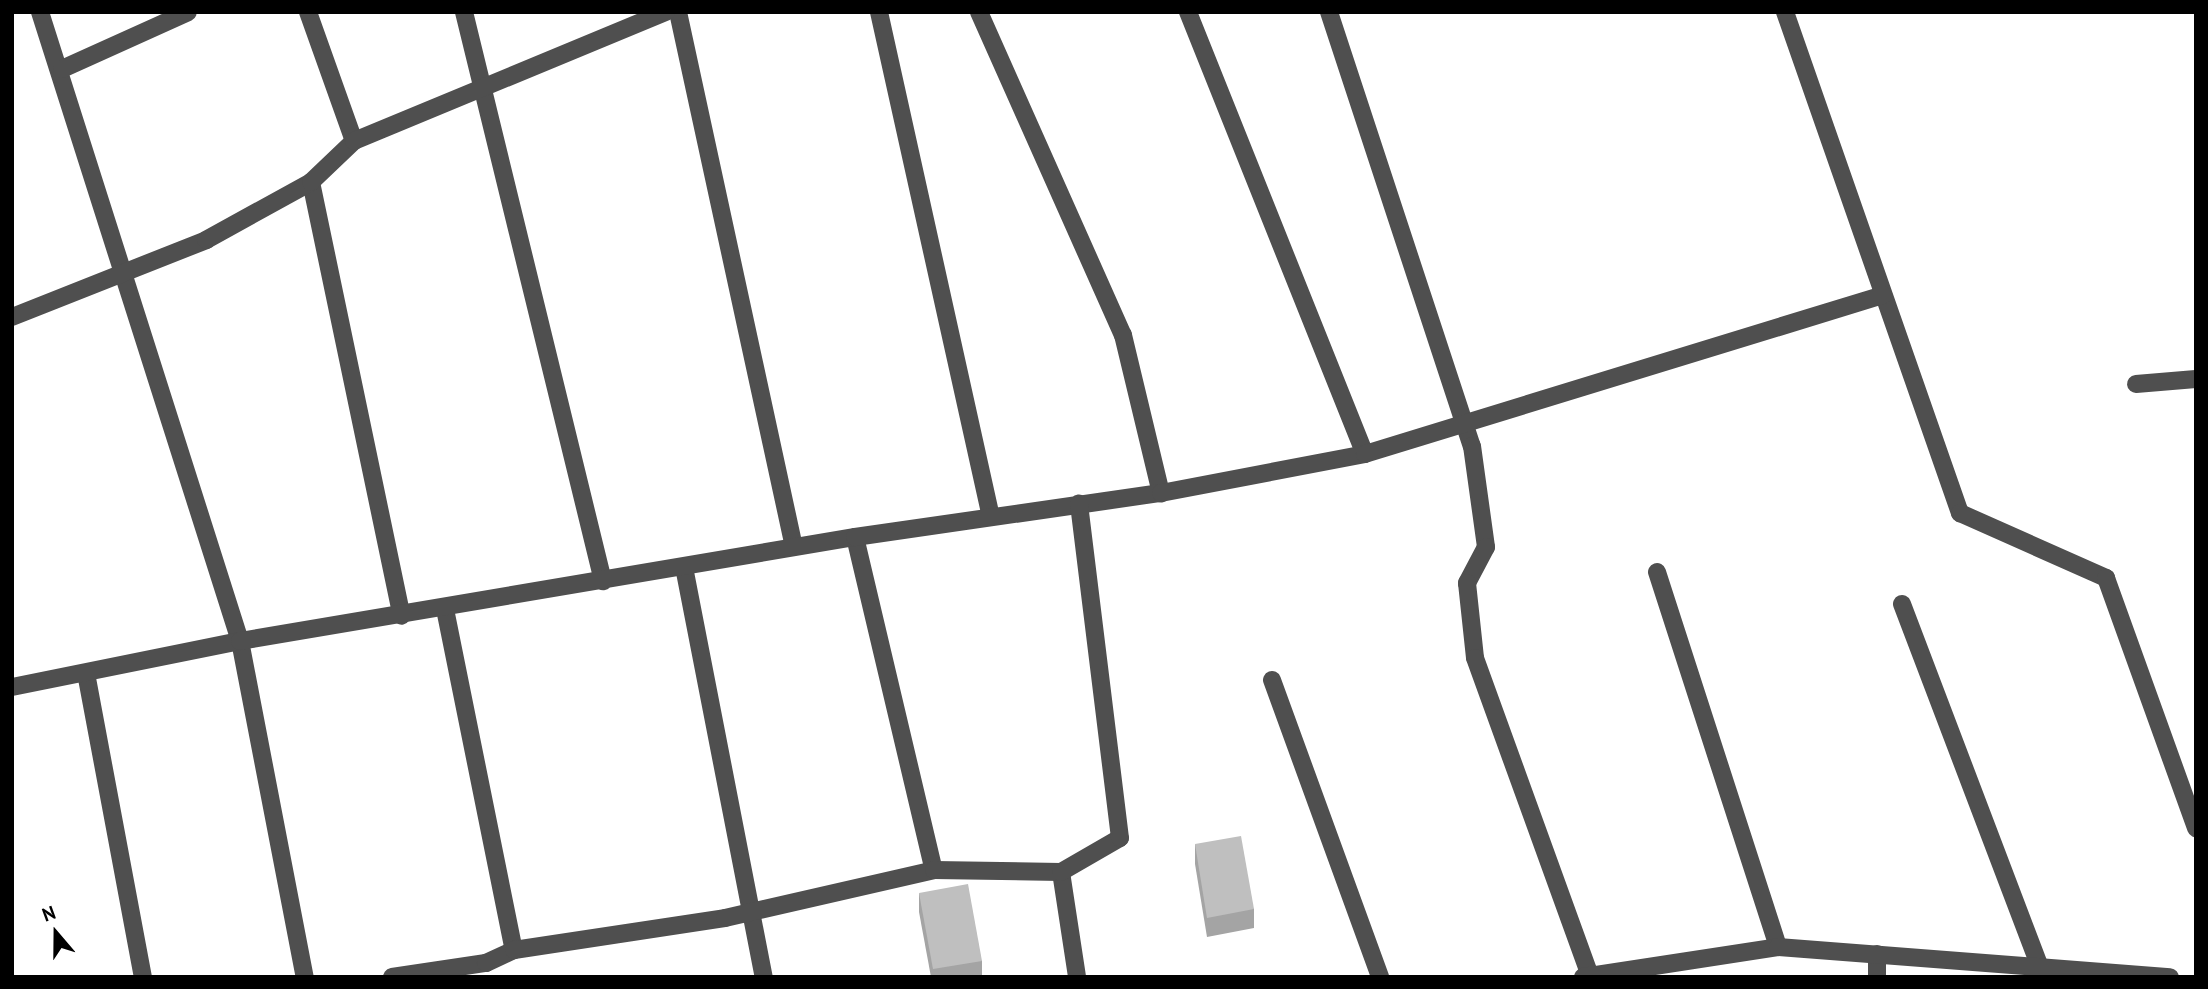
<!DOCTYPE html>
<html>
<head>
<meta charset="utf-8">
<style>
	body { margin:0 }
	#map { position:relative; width:2208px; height:989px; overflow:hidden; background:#fff; font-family:"PT Sans",sans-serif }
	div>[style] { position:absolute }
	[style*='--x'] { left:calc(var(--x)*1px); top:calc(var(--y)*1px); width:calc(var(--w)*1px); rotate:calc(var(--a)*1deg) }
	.minor>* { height:18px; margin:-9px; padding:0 9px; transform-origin:9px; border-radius:9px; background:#4f4f4f }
	.wall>* { inset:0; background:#a4a4a4 }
	.building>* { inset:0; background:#bfbfbf }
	span { translate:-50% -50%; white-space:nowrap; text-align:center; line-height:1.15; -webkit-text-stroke:7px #fff; paint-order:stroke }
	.frame { position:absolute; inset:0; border:14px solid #000; pointer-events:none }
	.north { position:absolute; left:21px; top:898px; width:70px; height:70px; -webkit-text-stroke:5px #fff; paint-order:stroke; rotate:340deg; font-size:19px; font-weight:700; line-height:28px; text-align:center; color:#000 }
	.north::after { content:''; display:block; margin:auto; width:24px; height:32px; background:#000; clip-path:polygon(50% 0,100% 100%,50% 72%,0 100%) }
</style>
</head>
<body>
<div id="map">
	<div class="minor">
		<div style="--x:40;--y:12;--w:660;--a:72.36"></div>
		<div style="--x:240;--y:641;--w:342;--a:79.1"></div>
		<div style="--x:308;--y:12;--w:137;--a:70.4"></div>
		<div style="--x:464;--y:12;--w:586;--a:76.27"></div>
		<div style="--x:678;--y:12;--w:547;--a:77.77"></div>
		<div style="--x:879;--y:12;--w:517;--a:77.5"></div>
		<div style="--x:979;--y:12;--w:354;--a:66"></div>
		<div style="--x:1123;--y:335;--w:163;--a:76.5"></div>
		<div style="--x:1188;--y:12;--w:476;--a:68.2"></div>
		<div style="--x:1329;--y:12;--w:457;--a:71.8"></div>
		<div style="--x:1472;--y:446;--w:102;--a:82.1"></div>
		<div style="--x:1486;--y:547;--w:41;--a:117.8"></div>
		<div style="--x:1467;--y:583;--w:75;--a:83.9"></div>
		<div style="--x:1475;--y:658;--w:338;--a:70.1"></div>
		<div style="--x:1785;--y:12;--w:531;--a:70.75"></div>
		<div style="--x:1960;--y:513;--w:160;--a:24"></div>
		<div style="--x:2106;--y:578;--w:266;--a:70.2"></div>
		<div style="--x:62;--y:69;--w:138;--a:-24.3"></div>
		<div style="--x:311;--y:182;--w:443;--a:78.2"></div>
		<div style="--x:12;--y:317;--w:209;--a:-21.6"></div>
		<div style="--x:206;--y:240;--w:120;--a:-28.9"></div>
		<div style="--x:311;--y:182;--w:59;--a:-43.6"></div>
		<div style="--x:354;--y:141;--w:338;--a:-22.5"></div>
		<div style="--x:2136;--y:384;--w:60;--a:-4.8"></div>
		<div style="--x:855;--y:537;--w:342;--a:76.7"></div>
		<div style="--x:684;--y:567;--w:418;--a:79"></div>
		<div style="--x:1657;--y:572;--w:394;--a:72.1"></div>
		<div style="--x:1902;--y:604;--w:388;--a:69.2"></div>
		<div style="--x:445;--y:609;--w:348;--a:78.6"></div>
		<div style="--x:86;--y:673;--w:309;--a:79.4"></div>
		<div style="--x:1272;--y:680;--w:316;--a:70"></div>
		<div style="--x:12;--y:687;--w:233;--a:-11.4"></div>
		<div style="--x:240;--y:641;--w:624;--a:-9.6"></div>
		<div style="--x:855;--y:537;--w:309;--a:-8.2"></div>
		<div style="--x:1161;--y:493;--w:208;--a:-10.8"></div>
		<div style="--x:1365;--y:454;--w:542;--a:-17.06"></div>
		<div style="--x:1061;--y:872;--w:106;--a:81.3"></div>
		<div style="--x:1877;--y:954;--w:23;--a:90"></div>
		<div style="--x:392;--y:977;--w:95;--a:-8.5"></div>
		<div style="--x:486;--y:963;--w:31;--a:-25"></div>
		<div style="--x:514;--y:950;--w:213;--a:-8.6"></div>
		<div style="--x:725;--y:918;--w:214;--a:-12.9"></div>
		<div style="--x:934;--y:870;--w:127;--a:0.9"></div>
		<div style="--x:1061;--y:872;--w:68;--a:-30"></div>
		<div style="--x:1120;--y:838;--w:337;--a:-97"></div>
		<div style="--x:1583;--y:977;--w:197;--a:-8.7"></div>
		<div style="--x:1778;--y:947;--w:393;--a:4.4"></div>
	</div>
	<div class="wall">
		<div style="clip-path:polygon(1195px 844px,1254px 909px,1254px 928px,1207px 937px,1195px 864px)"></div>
		<div style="clip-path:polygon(919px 893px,982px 961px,982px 977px,931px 977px,919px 912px)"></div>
	</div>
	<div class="building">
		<div style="clip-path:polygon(1241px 836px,1254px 909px,1207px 918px,1195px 844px)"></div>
		<div style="clip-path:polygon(968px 884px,982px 961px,933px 969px,919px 893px)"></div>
	</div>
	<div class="frame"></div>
	<div class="north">N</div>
</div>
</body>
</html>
